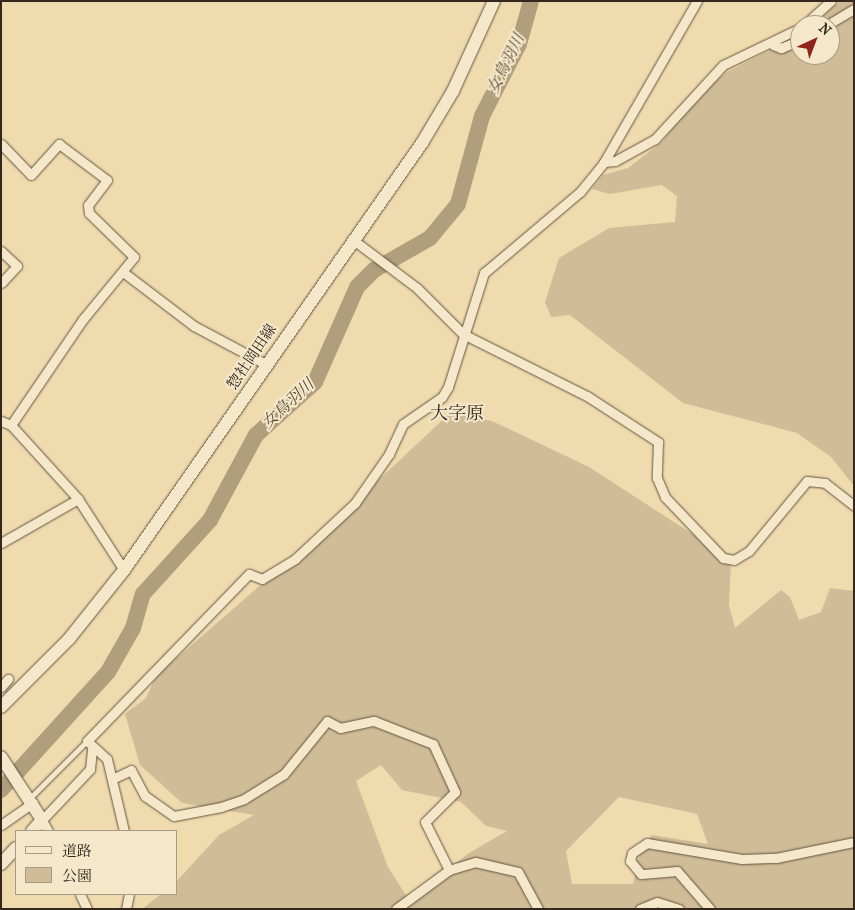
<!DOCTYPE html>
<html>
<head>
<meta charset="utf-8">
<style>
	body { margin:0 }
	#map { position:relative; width:855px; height:910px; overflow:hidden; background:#f0dbae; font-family:"IM FELL French Canon","Noto Serif JP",serif }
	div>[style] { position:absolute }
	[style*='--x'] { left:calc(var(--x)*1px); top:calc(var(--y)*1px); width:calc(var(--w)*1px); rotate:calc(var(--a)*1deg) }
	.green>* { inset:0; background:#d0bc96 }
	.river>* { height:16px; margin:-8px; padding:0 8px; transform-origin:8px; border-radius:8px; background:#b09e7d }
	.roads { filter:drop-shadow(0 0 1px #625442) drop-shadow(0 0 1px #625442) }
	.lane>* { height:4.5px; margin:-2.25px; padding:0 2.25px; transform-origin:2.25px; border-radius:2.25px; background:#f5e8ca }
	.street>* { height:9px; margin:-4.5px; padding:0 4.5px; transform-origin:4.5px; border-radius:4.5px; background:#f5e8ca }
	.secondary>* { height:12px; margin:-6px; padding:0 6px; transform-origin:6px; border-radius:6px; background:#f5e8ca }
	span { translate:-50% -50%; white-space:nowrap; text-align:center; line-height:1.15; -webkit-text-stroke:4px #f5e8ca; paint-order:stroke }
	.street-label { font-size:15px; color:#33271e }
	.water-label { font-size:16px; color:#584b3a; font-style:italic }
	.quarter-label { font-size:18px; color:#33271e }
	.frame { position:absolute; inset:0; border:2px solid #33271e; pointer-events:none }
	.legend { position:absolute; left:15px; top:830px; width:162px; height:65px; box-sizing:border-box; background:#f5e8ca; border:1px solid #a79b85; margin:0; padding:6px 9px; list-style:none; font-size:15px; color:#33271e }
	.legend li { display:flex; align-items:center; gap:10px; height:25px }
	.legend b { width:25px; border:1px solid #a79b85 }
	.north { position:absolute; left:790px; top:15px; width:50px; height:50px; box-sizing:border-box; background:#f5e8ca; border:1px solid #a79b85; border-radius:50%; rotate:43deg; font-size:14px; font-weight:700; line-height:20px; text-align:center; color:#33271e }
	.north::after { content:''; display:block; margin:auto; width:18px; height:22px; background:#8f2418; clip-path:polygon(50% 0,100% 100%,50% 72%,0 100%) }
</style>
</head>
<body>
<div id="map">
	<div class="green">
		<div style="clip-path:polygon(840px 1px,854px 1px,854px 486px,831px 457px,797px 433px,683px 403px,570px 315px,551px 317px,545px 302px,559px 258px,609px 228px,675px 222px,677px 196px,662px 185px,610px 194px,592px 189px,603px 175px,628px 168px,662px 142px,700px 93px,727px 72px,800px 35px,800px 55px,830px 55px,830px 25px,813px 25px)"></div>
		<div style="clip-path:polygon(evenodd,450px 413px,492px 421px,589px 467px,731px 559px,729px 605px,735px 628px,781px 590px,790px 597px,799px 620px,821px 612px,830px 588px,854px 591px,854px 909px,142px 909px,161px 894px,176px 894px,176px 882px,219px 835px,254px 815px,182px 803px,140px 765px,125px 714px,146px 698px,156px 676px,339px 517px,450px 413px,381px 765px,402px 790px,461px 802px,486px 826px,507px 831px,469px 853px,409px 900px,388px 867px,356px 781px,381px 765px,450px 413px,619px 797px,697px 814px,708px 844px,652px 835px,640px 853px,633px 884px,572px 884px,566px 851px,619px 797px)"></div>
	</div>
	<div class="river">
		<div style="--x:1;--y:790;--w:159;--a:-47.8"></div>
		<div style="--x:108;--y:672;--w:51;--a:-60.4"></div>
		<div style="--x:133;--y:628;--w:35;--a:-74"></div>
		<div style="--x:143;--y:594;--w:100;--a:-47.8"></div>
		<div style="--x:210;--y:520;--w:97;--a:-61.6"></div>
		<div style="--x:256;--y:435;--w:79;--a:-41.9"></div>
		<div style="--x:315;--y:382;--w:104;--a:-66.1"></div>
		<div style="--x:357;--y:287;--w:24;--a:-45"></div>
		<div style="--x:374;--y:270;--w:64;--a:-29.7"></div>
		<div style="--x:430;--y:238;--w:44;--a:-50.5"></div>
		<div style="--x:458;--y:204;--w:91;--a:-74.7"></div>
		<div style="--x:482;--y:116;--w:81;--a:-62.8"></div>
		<div style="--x:519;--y:44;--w:45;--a:-74.4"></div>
	</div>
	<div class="roads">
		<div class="lane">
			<div style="--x:30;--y:798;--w:81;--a:-45"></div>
		</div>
		<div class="street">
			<div style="--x:804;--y:25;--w:36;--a:-42"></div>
			<div style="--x:827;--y:25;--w:31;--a:-31"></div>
			<div style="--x:773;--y:45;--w:9;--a:21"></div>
			<div style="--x:781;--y:48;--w:21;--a:-23"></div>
			<div style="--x:1;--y:144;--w:43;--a:45.9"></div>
			<div style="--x:31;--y:175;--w:42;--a:-47.9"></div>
			<div style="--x:59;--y:144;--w:60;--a:36.9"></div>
			<div style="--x:107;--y:180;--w:31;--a:127"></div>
			<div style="--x:88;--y:205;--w:8;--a:83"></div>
			<div style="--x:89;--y:213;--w:63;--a:44.4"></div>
			<div style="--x:134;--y:257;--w:80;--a:129.4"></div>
			<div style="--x:83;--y:319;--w:128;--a:124.2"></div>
			<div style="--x:604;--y:162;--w:11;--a:-5"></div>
			<div style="--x:615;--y:161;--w:46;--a:-28.8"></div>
			<div style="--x:655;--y:139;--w:100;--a:-47.4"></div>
			<div style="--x:723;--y:65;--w:85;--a:-25.7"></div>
			<div style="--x:352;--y:239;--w:81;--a:37"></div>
			<div style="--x:417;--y:288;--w:65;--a:45"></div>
			<div style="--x:463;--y:334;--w:139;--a:26.6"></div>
			<div style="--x:587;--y:396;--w:85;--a:32.9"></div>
			<div style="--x:658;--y:442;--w:36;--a:92"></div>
			<div style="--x:657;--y:478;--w:21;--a:67"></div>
			<div style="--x:665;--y:497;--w:84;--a:46.4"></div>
			<div style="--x:723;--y:558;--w:11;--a:10"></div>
			<div style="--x:734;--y:560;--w:17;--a:-31"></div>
			<div style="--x:749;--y:551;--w:91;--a:-50.4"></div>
			<div style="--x:807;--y:481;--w:18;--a:6"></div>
			<div style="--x:825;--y:483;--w:37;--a:38"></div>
			<div style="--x:1;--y:251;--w:22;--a:43"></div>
			<div style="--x:17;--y:266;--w:23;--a:133"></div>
			<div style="--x:123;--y:272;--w:89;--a:37.3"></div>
			<div style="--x:194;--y:326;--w:83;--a:28.1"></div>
			<div style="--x:1;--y:421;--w:11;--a:22"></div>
			<div style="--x:11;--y:425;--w:100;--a:47.8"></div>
			<div style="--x:78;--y:499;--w:85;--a:57.1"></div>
			<div style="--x:1;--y:543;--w:89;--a:-29.7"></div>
			<div style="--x:1;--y:687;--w:11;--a:-49"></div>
			<div style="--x:112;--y:779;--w:21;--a:-25"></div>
			<div style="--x:131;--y:770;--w:30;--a:62"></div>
			<div style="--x:145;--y:796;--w:35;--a:35"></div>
			<div style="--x:174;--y:816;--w:48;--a:-10.8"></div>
			<div style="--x:221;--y:807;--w:24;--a:-19"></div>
			<div style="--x:244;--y:799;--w:47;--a:-32"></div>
			<div style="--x:284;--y:774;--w:68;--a:-50.9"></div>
			<div style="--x:327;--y:721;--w:15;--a:28"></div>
			<div style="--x:340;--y:728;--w:35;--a:-12"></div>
			<div style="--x:374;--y:721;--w:63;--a:21.3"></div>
			<div style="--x:433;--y:744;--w:53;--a:65.4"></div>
			<div style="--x:455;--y:792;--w:42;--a:135"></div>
			<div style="--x:425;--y:822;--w:54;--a:63.4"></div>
			<div style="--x:1;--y:825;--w:39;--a:-35"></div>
			<div style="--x:48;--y:831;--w:13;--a:-119"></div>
			<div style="--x:42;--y:820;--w:70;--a:-46.7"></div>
			<div style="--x:90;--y:769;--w:20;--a:-84"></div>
			<div style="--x:124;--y:831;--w:74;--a:-103.3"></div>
			<div style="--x:107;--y:759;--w:27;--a:-138"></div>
			<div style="--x:87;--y:741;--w:233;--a:-45.9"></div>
			<div style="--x:249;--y:574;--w:14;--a:21"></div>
			<div style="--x:262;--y:579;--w:39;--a:-31"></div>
			<div style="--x:295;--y:559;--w:82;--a:-43"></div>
			<div style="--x:355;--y:503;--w:60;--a:-55.2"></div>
			<div style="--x:389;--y:454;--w:33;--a:-65"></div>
			<div style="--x:403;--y:424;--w:47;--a:-34.7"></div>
			<div style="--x:442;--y:397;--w:12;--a:-59"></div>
			<div style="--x:448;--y:387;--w:120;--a:-72.5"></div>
			<div style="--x:484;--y:273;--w:126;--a:-40.2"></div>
			<div style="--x:580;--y:192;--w:38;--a:-51"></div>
			<div style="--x:604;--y:162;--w:186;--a:-60"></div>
			<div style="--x:80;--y:894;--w:17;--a:65"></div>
			<div style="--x:126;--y:909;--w:15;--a:-79"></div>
			<div style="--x:396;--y:909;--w:66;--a:-36.3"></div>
			<div style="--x:449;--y:870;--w:27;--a:-17"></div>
			<div style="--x:475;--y:862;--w:44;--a:13.1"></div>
			<div style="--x:518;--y:872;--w:42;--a:61.6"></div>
			<div style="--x:640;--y:909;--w:18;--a:-22"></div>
			<div style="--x:657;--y:902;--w:23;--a:18"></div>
			<div style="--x:710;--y:909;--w:50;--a:-131"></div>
			<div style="--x:677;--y:871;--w:36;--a:175"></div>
			<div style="--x:641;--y:874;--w:17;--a:-130"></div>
			<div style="--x:630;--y:861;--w:8;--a:-76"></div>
			<div style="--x:632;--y:853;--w:18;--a:-34"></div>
			<div style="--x:647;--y:843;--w:96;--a:9.6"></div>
			<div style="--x:742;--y:859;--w:34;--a:-2"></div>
			<div style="--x:776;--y:858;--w:80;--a:-11.6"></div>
		</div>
		<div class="secondary">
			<div style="--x:1;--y:707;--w:96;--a:-45"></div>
			<div style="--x:69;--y:639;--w:88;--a:-51.4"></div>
			<div style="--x:124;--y:570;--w:521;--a:-55.09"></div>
			<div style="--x:422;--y:143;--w:61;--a:-59.2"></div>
			<div style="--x:453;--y:91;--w:99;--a:-65.5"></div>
			<div style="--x:1;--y:757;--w:75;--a:56.9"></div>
			<div style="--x:42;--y:820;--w:15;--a:132"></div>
			<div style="--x:1;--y:864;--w:22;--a:-47"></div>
		</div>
	</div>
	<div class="street-label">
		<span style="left:252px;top:357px;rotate:-56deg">惣社岡田線</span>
	</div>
	<div class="water-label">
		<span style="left:506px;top:64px;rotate:-64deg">女鳥羽川</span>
		<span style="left:288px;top:404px;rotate:-43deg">女鳥羽川</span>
	</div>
	<div class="quarter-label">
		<span style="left:457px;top:414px">大字原</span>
	</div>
	<div class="frame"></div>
	<ul class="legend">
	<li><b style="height:6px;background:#f5e8ca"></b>道路</li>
	<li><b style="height:14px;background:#d0bc96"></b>公園</li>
	</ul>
	<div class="north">N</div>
</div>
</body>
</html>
